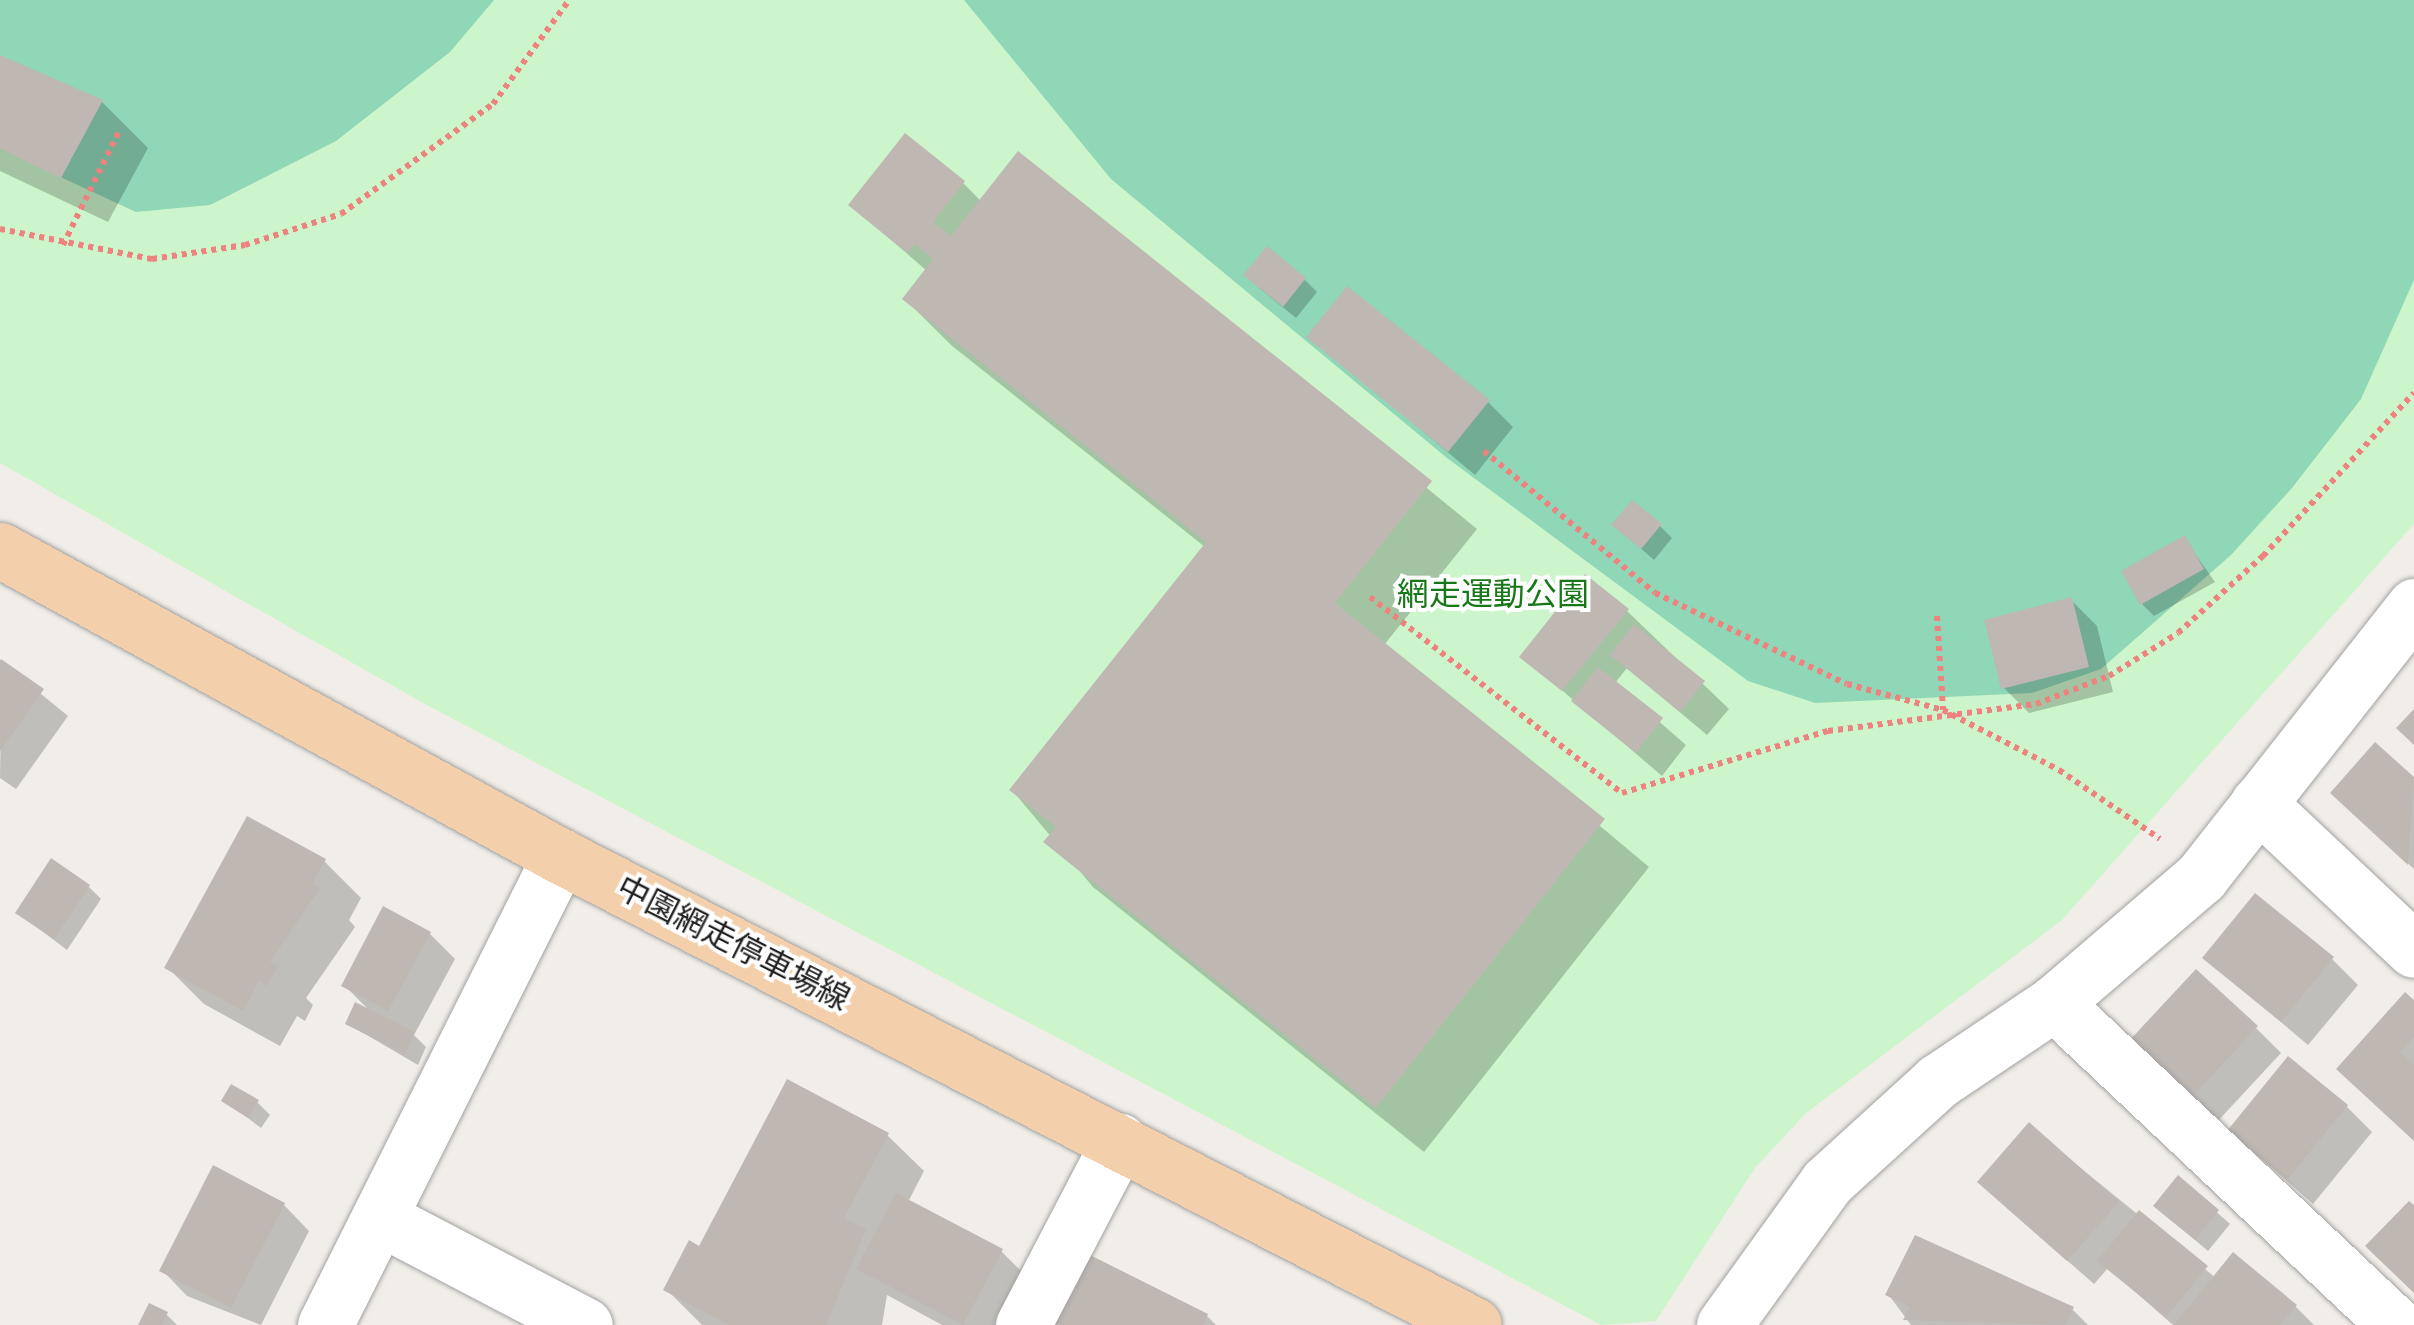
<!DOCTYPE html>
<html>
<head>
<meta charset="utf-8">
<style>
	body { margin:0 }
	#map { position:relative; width:2414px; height:1325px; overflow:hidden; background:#f1eee9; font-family:"Nunito Sans","Noto Sans JP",sans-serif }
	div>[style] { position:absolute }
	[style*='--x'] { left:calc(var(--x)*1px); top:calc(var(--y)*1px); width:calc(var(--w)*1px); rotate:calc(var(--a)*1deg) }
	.park>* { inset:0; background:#ccf5cc }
	.pitch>* { inset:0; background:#8fd7b7 }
	.shadow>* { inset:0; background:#0003 }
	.building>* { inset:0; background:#beb7b2 }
	.path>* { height:6px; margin-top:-3px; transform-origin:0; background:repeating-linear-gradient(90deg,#ed827e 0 5px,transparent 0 10px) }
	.roads { filter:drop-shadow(0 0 2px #a2a2a2) drop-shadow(0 0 2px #a2a2a2) }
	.minor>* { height:55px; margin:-27.5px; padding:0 27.5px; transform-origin:27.5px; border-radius:27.5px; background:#fff }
	.major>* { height:55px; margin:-27.5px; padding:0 27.5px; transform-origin:27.5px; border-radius:27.5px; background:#f3d0ab }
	span { translate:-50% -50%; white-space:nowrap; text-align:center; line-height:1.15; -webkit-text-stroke:8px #fff; paint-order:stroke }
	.park-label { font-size:32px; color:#177719 }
	.street-label { font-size:32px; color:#212121 }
</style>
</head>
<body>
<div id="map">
	<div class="park">
		<div style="clip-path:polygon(0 0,2414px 0,2414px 524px,2062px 920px,1805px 1114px,1755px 1168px,1656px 1321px,1601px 1325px,423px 703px,0 463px)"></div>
	</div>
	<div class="pitch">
		<div style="clip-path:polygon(0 0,494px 0,450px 52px,336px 141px,210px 205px,136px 212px,0 149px)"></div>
		<div style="clip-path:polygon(964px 0,2414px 0,2414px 280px,2361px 399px,2292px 488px,2231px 555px,2101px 669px,2032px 693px,1815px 703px,1748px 681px,1447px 458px,1111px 179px)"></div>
	</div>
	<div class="shadow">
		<div style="clip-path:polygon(0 57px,102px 102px,148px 148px,108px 222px,0 171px)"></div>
		<div style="clip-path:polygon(1019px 155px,1477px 529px,1384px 645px,1649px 867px,1424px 1152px,1093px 887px,1012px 790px,1205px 547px,951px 345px,905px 299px,927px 271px,851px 205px,963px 183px,982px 202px)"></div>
		<div style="clip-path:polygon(1305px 280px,1317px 292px,1296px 318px,1259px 288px)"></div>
		<div style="clip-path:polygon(1310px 337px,1488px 402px,1513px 427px,1475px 475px)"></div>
		<div style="clip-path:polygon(1614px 525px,1660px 526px,1672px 538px,1654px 560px)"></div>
		<div style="clip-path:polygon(2184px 538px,2215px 582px,2154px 616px,2142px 604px)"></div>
		<div style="clip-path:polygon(2071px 600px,2097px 626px,2113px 692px,2029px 713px,2003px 687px)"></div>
		<div style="clip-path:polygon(1627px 611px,1729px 709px,1707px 735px,1627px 668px,1615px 683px,1686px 745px,1662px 776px,1522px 656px)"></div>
		<div style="clip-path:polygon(2px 662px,68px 716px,16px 789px,0 778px)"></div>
		<div style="clip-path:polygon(2376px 746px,2414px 781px,2414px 869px,2359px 818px)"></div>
		<div style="clip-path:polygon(324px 861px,361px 898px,349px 920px,355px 927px,306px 998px,313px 1005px,305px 1021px,297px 1016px,280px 1046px,204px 1004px,168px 968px)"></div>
		<div style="clip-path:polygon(89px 887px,101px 899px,67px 950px,18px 913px)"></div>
		<div style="clip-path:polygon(430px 934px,455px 959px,414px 1035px,426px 1047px,418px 1065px,348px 1024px,370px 1011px,344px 985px)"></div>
		<div style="clip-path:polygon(2205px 958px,2332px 959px,2358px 985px,2308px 1045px)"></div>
		<div style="clip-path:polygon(2414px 1004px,2414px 1139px,2364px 1094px)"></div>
		<div style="clip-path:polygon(2256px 1028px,2281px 1053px,2216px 1123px,2157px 1068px)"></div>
		<div style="clip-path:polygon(224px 1100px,257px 1102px,270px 1115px,261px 1128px)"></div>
		<div style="clip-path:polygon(2346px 1106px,2372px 1132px,2313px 1204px,2230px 1131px)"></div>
		<div style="clip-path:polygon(2029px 1126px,2216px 1278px,2295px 1306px,2314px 1325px,2173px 1325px,2108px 1268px,2094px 1284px,2006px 1207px)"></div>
		<div style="clip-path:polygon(887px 1135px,924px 1171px,908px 1202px,1001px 1251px,1027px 1277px,1002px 1325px,942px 1325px,887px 1295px,882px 1325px,702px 1325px,666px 1289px)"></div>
		<div style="clip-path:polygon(2179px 1179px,2230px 1224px,2208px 1251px,2169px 1218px)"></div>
		<div style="clip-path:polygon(284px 1205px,309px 1231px,261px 1325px,187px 1296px,162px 1270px)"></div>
		<div style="clip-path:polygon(1888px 1294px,2072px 1309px,2088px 1325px,1911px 1325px)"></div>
		<div style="clip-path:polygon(166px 1314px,177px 1325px,141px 1325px)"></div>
		<div style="clip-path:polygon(1207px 1316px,1216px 1325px,1054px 1325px)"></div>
	</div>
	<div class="building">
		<div style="clip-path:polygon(0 55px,103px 100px,61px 178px,0 149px)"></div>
		<div style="clip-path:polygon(905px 133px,965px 181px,933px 222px,951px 236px,1018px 151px,1432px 481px,1335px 603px,1605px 819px,1376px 1108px,1043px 842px,1056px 827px,1009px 790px,1206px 542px,902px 299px,933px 259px,915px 244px,907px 253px,848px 205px)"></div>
		<div style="clip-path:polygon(1267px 246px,1306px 278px,1283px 307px,1243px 275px)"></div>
		<div style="clip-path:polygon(1347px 286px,1490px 400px,1448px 452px,1306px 337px)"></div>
		<div style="clip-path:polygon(1632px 500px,1662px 524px,1641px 549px,1611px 525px)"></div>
		<div style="clip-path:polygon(2185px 535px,2204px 569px,2140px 605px,2121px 571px)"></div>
		<div style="clip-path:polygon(1585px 574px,1629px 609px,1562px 691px,1519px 657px)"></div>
		<div style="clip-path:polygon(2072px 597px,2089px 667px,2001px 689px,1984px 620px)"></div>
		<div style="clip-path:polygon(1634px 624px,1705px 681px,1680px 712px,1610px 655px)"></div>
		<div style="clip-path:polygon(1px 659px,44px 689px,0 751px,0 661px)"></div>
		<div style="clip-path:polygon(1598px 667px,1663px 718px,1636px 753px,1571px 701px)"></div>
		<div style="clip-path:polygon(2414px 709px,2414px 745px,2396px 728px)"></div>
		<div style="clip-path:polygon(2375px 742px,2414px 777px,2408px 865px,2330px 793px)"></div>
		<div style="clip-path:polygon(247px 816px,326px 859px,312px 884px,320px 888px,270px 962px,278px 966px,267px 986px,259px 981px,243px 1011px,164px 968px)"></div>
		<div style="clip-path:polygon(51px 858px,90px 885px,54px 939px,15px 913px)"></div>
		<div style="clip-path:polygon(2255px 893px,2334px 957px,2281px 1022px,2202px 958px)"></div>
		<div style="clip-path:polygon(383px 906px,431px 932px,388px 1011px,341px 986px)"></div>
		<div style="clip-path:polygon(2196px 969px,2258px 1026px,2189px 1100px,2128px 1042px)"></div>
		<div style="clip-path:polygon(2405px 992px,2414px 1000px,2414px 1037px,2400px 1052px,2414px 1065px,2414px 1141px,2336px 1069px)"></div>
		<div style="clip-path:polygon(355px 1002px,415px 1032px,405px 1054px,345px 1024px)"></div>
		<div style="clip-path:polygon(2288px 1056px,2348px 1105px,2287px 1180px,2227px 1131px)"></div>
		<div style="clip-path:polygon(787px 1079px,889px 1133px,844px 1218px,866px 1229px,826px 1325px,729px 1325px,663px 1290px,689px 1240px,699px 1246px)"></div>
		<div style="clip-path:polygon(231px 1084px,259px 1100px,248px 1118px,221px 1101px)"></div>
		<div style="clip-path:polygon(2029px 1122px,2119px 1202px,2067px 1261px,1977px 1182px)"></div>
		<div style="clip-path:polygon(213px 1165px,285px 1203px,231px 1308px,159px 1271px)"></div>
		<div style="clip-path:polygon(2178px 1175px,2219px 1210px,2195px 1240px,2153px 1206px)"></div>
		<div style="clip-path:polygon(896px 1193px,1003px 1249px,963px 1325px,856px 1269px)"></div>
		<div style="clip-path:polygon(2409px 1201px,2414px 1205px,2414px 1293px,2365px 1246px)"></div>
		<div style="clip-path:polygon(2139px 1210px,2208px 1266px,2166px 1317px,2097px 1261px)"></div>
		<div style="clip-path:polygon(1915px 1235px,2074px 1307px,2065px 1325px,1903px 1320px,1910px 1307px,1885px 1295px)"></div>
		<div style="clip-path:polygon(2233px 1252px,2297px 1305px,2280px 1325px,2174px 1325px)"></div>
		<div style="clip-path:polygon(1086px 1253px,1208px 1314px,1203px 1325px,1051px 1325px)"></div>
		<div style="clip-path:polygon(149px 1303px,168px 1312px,162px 1325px,138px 1325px)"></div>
	</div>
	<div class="path">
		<div style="--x:0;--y:229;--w:155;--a:11.2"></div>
		<div style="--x:152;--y:259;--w:94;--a:-8.6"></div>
		<div style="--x:245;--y:245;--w:101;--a:-17.9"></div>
		<div style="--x:341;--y:214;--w:188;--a:-35.9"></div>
		<div style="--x:493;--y:104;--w:129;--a:-53.8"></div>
		<div style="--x:63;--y:245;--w:129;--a:-63.8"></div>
		<div style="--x:1484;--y:451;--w:222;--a:39.7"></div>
		<div style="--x:1655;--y:593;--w:212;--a:25.4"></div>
		<div style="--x:1847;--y:684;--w:99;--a:15.2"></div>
		<div style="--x:1943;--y:710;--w:131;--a:27.3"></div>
		<div style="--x:2059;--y:770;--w:122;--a:34.3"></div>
		<div style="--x:1370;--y:597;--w:319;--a:37.9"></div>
		<div style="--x:1622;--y:793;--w:215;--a:-16.8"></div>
		<div style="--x:1828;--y:731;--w:210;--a:-7.4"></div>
		<div style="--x:2036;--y:704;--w:78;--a:-21"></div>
		<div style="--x:2109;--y:676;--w:81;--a:-31.9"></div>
		<div style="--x:2178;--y:633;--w:115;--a:-42.2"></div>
		<div style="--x:2263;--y:556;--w:222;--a:-47.2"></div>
		<div style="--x:1937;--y:616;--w:94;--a:86.3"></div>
	</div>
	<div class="roads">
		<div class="minor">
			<div style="--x:2258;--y:803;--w:214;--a:43.3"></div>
			<div style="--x:2054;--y:1003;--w:470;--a:43.3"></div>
			<div style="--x:380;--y:1218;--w:231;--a:27.6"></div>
			<div style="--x:325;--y:1325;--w:525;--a:-63.39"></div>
			<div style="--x:1023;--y:1325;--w:208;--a:-62.4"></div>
			<div style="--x:1724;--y:1325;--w:176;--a:-54.2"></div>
			<div style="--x:1827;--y:1182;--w:150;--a:-42.3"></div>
			<div style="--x:1938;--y:1081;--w:140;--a:-33.9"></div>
			<div style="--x:2054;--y:1003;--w:194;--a:-40.6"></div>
			<div style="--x:2201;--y:877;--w:345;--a:-51.8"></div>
		</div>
		<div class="major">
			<div style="--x:0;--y:550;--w:638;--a:28.65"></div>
			<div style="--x:560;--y:856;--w:1027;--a:27.16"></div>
		</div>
	</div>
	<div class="park-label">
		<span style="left:1493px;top:595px">網走運動公園</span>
	</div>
	<div class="street-label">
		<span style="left:733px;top:944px;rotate:27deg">中園網走停車場線</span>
	</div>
</div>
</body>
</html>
